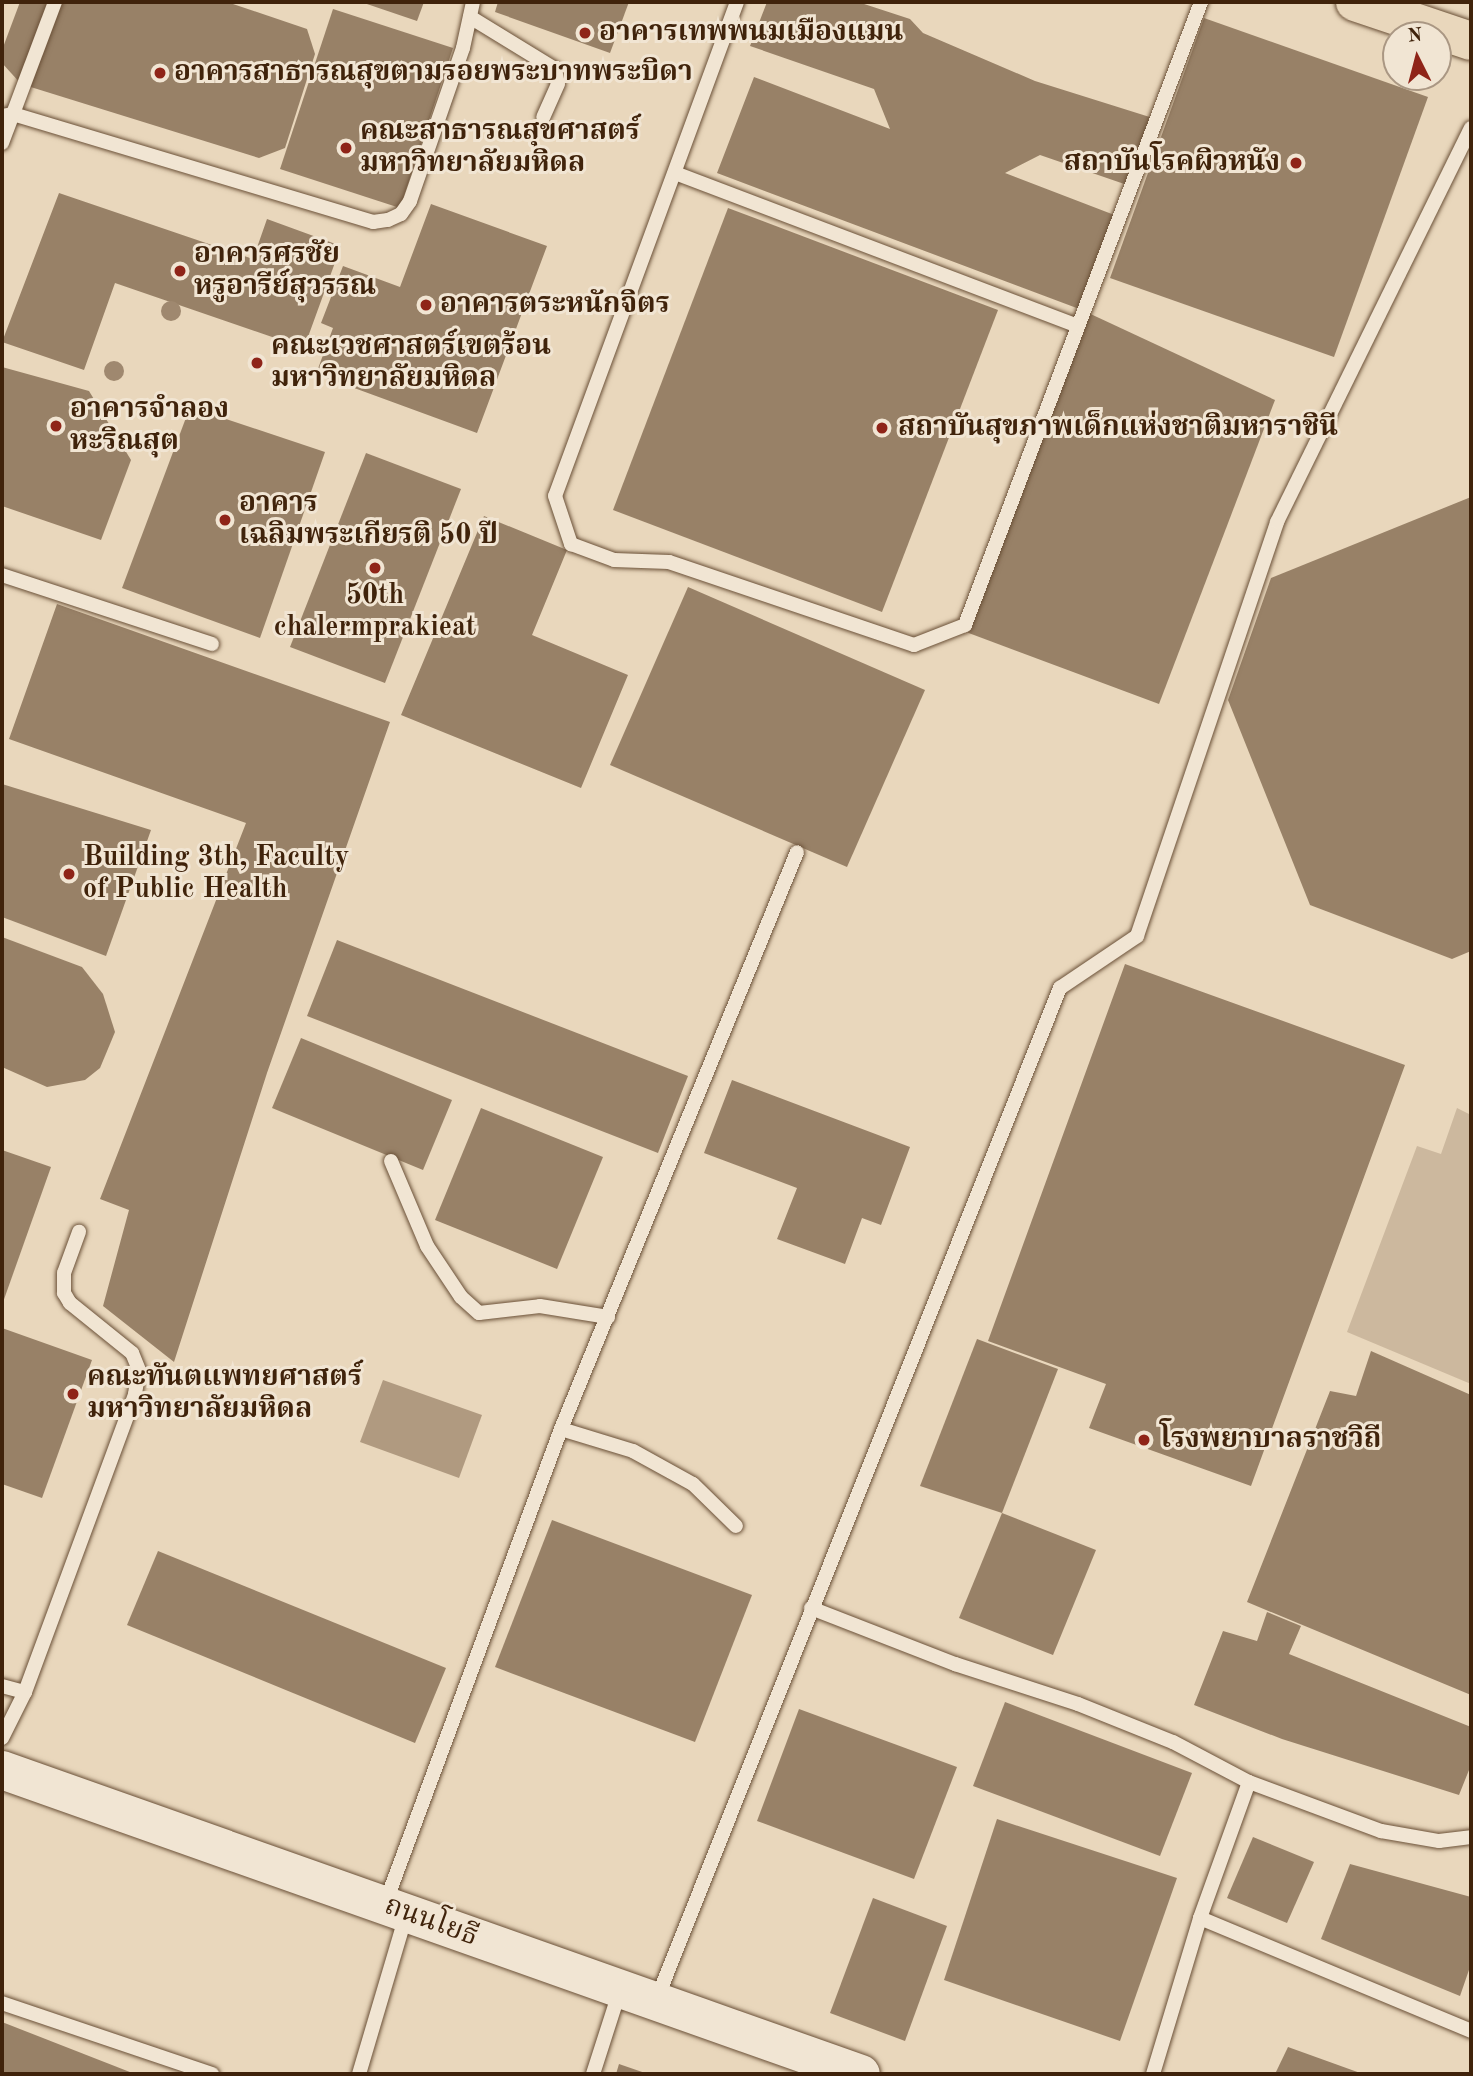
<!DOCTYPE html>
<html>
<head>
<meta charset="utf-8">
<style>
	body { margin:0 }
	#map { position:relative; width:1473px; height:2076px; overflow:hidden; background:#e9d7bc; font-family:"Old Standard TT","Noto Serif Thai",serif }
	div>[style] { position:absolute }
	[style*='--x'] { left:calc(var(--x)*1px); top:calc(var(--y)*1px); width:calc(var(--w)*1px); rotate:calc(var(--a)*1deg) }
	.green>* { inset:0; background:#ccb89e }
	.water>* { inset:0; background:#b09a80 }
	.building>* { inset:0; background:#988167 }
	.roads { filter:drop-shadow(0 0 2px #6a5037) drop-shadow(0 0 2px #6a5037) }
	.lane>* { height:14px; margin:-7px; padding:0 7px; transform-origin:7px; border-radius:7px; background:#f1e5d3 }
	.secondary>* { height:38px; margin:-19px; padding:0 19px; transform-origin:19px; border-radius:19px; background:#f1e5d3 }
	.primary>* { height:38px; margin:-19px; padding:0 19px; transform-origin:19px; border-radius:19px; background:#e9d7bc }
	.trees>* { width:20px; height:20px; margin:-10px; border-radius:50%; background:#9f886f }
	.dots>* { width:19px; height:19px; translate:-50% -50%; box-sizing:border-box; border:4px solid #f1e5d3; border-radius:50% }
	span { translate:-50% -50%; white-space:nowrap; text-align:center; line-height:1.15; -webkit-text-stroke:6px #f1e5d3; paint-order:stroke }
	.poi-label { font-size:28px; color:#40230b; font-weight:700 }
	.left { translate:0 -50%; text-align:left }
	.right { translate:-100% -50%; text-align:right }
	.street-label { font-size:28px; color:#40230b }
	.frame { position:absolute; inset:0; border:4px solid #40230b; pointer-events:none }
	.north { position:absolute; left:1382px; top:21px; width:70px; height:70px; box-sizing:border-box; background:#f1e5d3; border:2px solid #aa9783; border-radius:50%; rotate:354deg; font-size:19px; font-weight:700; line-height:28px; text-align:center; color:#40230b }
	.north::after { content:''; display:block; margin:auto; width:24px; height:32px; background:#8f2418; clip-path:polygon(50% 0,100% 100%,50% 72%,0 100%) }
</style>
</head>
<body>
<div id="map">
	<div class="green">
		<div style="clip-path:polygon(1457px 1108px,1471px 1115px,1471px 1384px,1347px 1332px,1417px 1146px,1441px 1154px)"></div>
	</div>
	<div class="water">
		<div style="clip-path:polygon(383px 1380px,482px 1415px,459px 1478px,360px 1442px)"></div>
	</div>
	<div class="building">
		<div style="clip-path:polygon(20px 2px,227px 2px,307px 29px,315px 54px,285px 148px,259px 158px,21px 84px,2px 63px,2px 50px)"></div>
		<div style="clip-path:polygon(361px 2px,424px 2px,417px 21px)"></div>
		<div style="clip-path:polygon(498px 2px,629px 2px,610px 53px,495px 12px)"></div>
		<div style="clip-path:polygon(767px 2px,858px 2px,910px 19px,923px 33px,1035px 81px,1156px 119px,1133px 187px,1040px 155px,1005px 173px,1117px 216px,1082px 310px,717px 173px,754px 77px,890px 129px,874px 89px,750px 46px)"></div>
		<div style="clip-path:polygon(333px 9px,453px 48px,400px 208px,280px 169px)"></div>
		<div style="clip-path:polygon(1204px 18px,1428px 97px,1334px 357px,1110px 278px)"></div>
		<div style="clip-path:polygon(59px 193px,253px 259px,267px 219px,341px 246px,304px 348px,115px 283px,84px 370px,2px 342px)"></div>
		<div style="clip-path:polygon(431px 204px,547px 246px,477px 433px,316px 374px,333px 328px,321px 323px,343px 266px,400px 287px)"></div>
		<div style="clip-path:polygon(728px 208px,998px 310px,882px 612px,613px 510px)"></div>
		<div style="clip-path:polygon(1082px 310px,1275px 400px,1159px 704px,966px 632px)"></div>
		<div style="clip-path:polygon(2px 367px,89px 391px,131px 460px,101px 540px,2px 506px)"></div>
		<div style="clip-path:polygon(190px 407px,325px 452px,260px 638px,122px 588px)"></div>
		<div style="clip-path:polygon(366px 453px,461px 489px,385px 683px,290px 647px)"></div>
		<div style="clip-path:polygon(1471px 497px,1471px 951px,1452px 959px,1310px 905px,1228px 700px,1271px 578px)"></div>
		<div style="clip-path:polygon(484px 516px,567px 550px,532px 635px,628px 675px,581px 788px,401px 715px)"></div>
		<div style="clip-path:polygon(688px 587px,925px 690px,847px 867px,610px 765px)"></div>
		<div style="clip-path:polygon(57px 604px,390px 722px,267px 1073px,174px 1362px,103px 1306px,129px 1210px,100px 1199px,246px 823px,9px 739px)"></div>
		<div style="clip-path:polygon(2px 784px,151px 830px,106px 956px,2px 917px)"></div>
		<div style="clip-path:polygon(2px 937px,82px 967px,103px 994px,115px 1032px,100px 1068px,85px 1080px,47px 1087px,2px 1067px)"></div>
		<div style="clip-path:polygon(337px 940px,688px 1076px,658px 1153px,307px 1016px)"></div>
		<div style="clip-path:polygon(1125px 964px,1405px 1065px,1251px 1486px,1089px 1428px,1106px 1384px,988px 1341px)"></div>
		<div style="clip-path:polygon(301px 1038px,452px 1100px,423px 1170px,272px 1108px)"></div>
		<div style="clip-path:polygon(732px 1080px,910px 1147px,881px 1225px,862px 1218px,845px 1264px,777px 1239px,797px 1188px,704px 1153px)"></div>
		<div style="clip-path:polygon(481px 1108px,603px 1157px,557px 1269px,435px 1220px)"></div>
		<div style="clip-path:polygon(2px 1150px,51px 1167px,2px 1305px)"></div>
		<div style="clip-path:polygon(2px 1328px,92px 1360px,42px 1498px,2px 1484px)"></div>
		<div style="clip-path:polygon(977px 1339px,1058px 1369px,1002px 1513px,920px 1486px)"></div>
		<div style="clip-path:polygon(1371px 1351px,1471px 1395px,1471px 1695px,1247px 1602px,1330px 1391px,1356px 1396px)"></div>
		<div style="clip-path:polygon(1002px 1513px,1096px 1550px,1053px 1655px,959px 1618px)"></div>
		<div style="clip-path:polygon(552px 1520px,752px 1595px,695px 1742px,495px 1667px)"></div>
		<div style="clip-path:polygon(158px 1551px,446px 1668px,415px 1743px,127px 1625px)"></div>
		<div style="clip-path:polygon(1267px 1612px,1301px 1626px,1289px 1654px,1471px 1727px,1471px 1765px,1459px 1795px,1282px 1739px,1194px 1705px,1223px 1631px,1257px 1641px)"></div>
		<div style="clip-path:polygon(1005px 1702px,1192px 1773px,1160px 1856px,973px 1786px)"></div>
		<div style="clip-path:polygon(799px 1709px,957px 1767px,914px 1879px,757px 1821px)"></div>
		<div style="clip-path:polygon(997px 1819px,1177px 1878px,1120px 2041px,944px 1980px)"></div>
		<div style="clip-path:polygon(1253px 1837px,1314px 1862px,1287px 1923px,1227px 1898px)"></div>
		<div style="clip-path:polygon(1350px 1864px,1471px 1897px,1471px 1964px,1460px 1996px,1321px 1939px)"></div>
		<div style="clip-path:polygon(873px 1898px,947px 1926px,905px 2041px,830px 2013px)"></div>
		<div style="clip-path:polygon(2px 2022px,135px 2074px,2px 2074px)"></div>
		<div style="clip-path:polygon(1288px 2047px,1363px 2074px,1275px 2074px)"></div>
		<div style="clip-path:polygon(619px 2064px,648px 2074px,616px 2074px)"></div>
	</div>
	<div class="roads">
		<div class="lane">
			<div style="--x:737;--y:2;--w:526;--a:110.22"></div>
			<div style="--x:555;--y:496;--w:51;--a:71.6"></div>
			<div style="--x:571;--y:544;--w:46;--a:20.4"></div>
			<div style="--x:614;--y:560;--w:55;--a:2.1"></div>
			<div style="--x:669;--y:562;--w:259;--a:18.7"></div>
			<div style="--x:914;--y:645;--w:55;--a:-21.4"></div>
			<div style="--x:965;--y:625;--w:666;--a:-69.25"></div>
			<div style="--x:470;--y:17;--w:100;--a:31.5"></div>
			<div style="--x:555;--y:69;--w:15;--a:79"></div>
			<div style="--x:558;--y:84;--w:36;--a:114"></div>
			<div style="--x:2;--y:116;--w:11;--a:-10"></div>
			<div style="--x:13;--y:114;--w:376;--a:16.7"></div>
			<div style="--x:373;--y:222;--w:15;--a:-8"></div>
			<div style="--x:388;--y:220;--w:14;--a:-25"></div>
			<div style="--x:401;--y:214;--w:16;--a:-55"></div>
			<div style="--x:410;--y:201;--w:162;--a:-70.9"></div>
			<div style="--x:463;--y:48;--w:47;--a:-77.7"></div>
			<div style="--x:2;--y:143;--w:151;--a:-69.4"></div>
			<div style="--x:675;--y:173;--w:431;--a:20.8"></div>
			<div style="--x:2;--y:575;--w:221;--a:18.2"></div>
			<div style="--x:391;--y:1161;--w:92;--a:67"></div>
			<div style="--x:427;--y:1246;--w:61;--a:56.3"></div>
			<div style="--x:461;--y:1297;--w:24;--a:42"></div>
			<div style="--x:479;--y:1313;--w:61;--a:-6.5"></div>
			<div style="--x:540;--y:1306;--w:69;--a:9.2"></div>
			<div style="--x:561;--y:1429;--w:75;--a:17"></div>
			<div style="--x:633;--y:1451;--w:68;--a:28.8"></div>
			<div style="--x:693;--y:1484;--w:60;--a:44.3"></div>
			<div style="--x:811;--y:1608;--w:155;--a:21.3"></div>
			<div style="--x:955;--y:1664;--w:129;--a:18"></div>
			<div style="--x:1078;--y:1704;--w:102;--a:21.8"></div>
			<div style="--x:1173;--y:1742;--w:86;--a:27.8"></div>
			<div style="--x:1249;--y:1782;--w:145;--a:109.8"></div>
			<div style="--x:1200;--y:1918;--w:294;--a:22.6"></div>
			<div style="--x:2;--y:1686;--w:24;--a:15"></div>
			<div style="--x:2;--y:1738;--w:51;--a:-63.4"></div>
			<div style="--x:25;--y:1692;--w:318;--a:-69.7"></div>
			<div style="--x:135;--y:1394;--w:24;--a:-81"></div>
			<div style="--x:139;--y:1370;--w:18;--a:-112"></div>
			<div style="--x:132;--y:1353;--w:80;--a:-141.1"></div>
			<div style="--x:70;--y:1303;--w:12;--a:-121"></div>
			<div style="--x:64;--y:1293;--w:20;--a:-90"></div>
			<div style="--x:64;--y:1273;--w:44;--a:-69.9"></div>
			<div style="--x:1249;--y:1782;--w:141;--a:20.4"></div>
			<div style="--x:1381;--y:1831;--w:59;--a:9.8"></div>
			<div style="--x:1439;--y:1841;--w:32;--a:-7"></div>
			<div style="--x:385;--y:1904;--w:507;--a:-69.67"></div>
			<div style="--x:561;--y:1429;--w:623;--a:-67.75"></div>
			<div style="--x:656;--y:2001;--w:1091;--a:-68.26"></div>
			<div style="--x:1060;--y:988;--w:93;--a:-34"></div>
			<div style="--x:1137;--y:936;--w:437;--a:-71.3"></div>
			<div style="--x:1277;--y:522;--w:439;--a:-63.8"></div>
			<div style="--x:2;--y:2003;--w:222;--a:18.7"></div>
			<div style="--x:359;--y:2074;--w:166;--a:-73.5"></div>
			<div style="--x:593;--y:2074;--w:88;--a:-72.2"></div>
			<div style="--x:1153;--y:2074;--w:163;--a:-73.2"></div>
		</div>
		<div class="secondary">
			<div style="--x:2;--y:1770;--w:911;--a:19.49"></div>
		</div>
		<div class="primary">
			<div style="--x:1355;--y:2;--w:122;--a:18.6"></div>
		</div>
	</div>
	<div class="trees">
		<div style="left:171px;top:311px"></div>
		<div style="left:114px;top:371px"></div>
	</div>
	<div class="dots">
		<div style="left:585px;top:33px;background:#8f2418"></div>
		<div style="left:160px;top:73px;background:#8f2418"></div>
		<div style="left:346px;top:148px;background:#8f2418"></div>
		<div style="left:1296px;top:163px;background:#8f2418"></div>
		<div style="left:180px;top:271px;background:#8f2418"></div>
		<div style="left:426px;top:305px;background:#8f2418"></div>
		<div style="left:257px;top:363px;background:#8f2418"></div>
		<div style="left:56px;top:426px;background:#8f2418"></div>
		<div style="left:882px;top:428px;background:#8f2418"></div>
		<div style="left:225px;top:520px;background:#8f2418"></div>
		<div style="left:375px;top:568px;background:#8f2418"></div>
		<div style="left:69px;top:874px;background:#8f2418"></div>
		<div style="left:73px;top:1394px;background:#8f2418"></div>
		<div style="left:1144px;top:1440px;background:#8f2418"></div>
	</div>
	<div class="poi-label">
		<span class="left" style="left:599px;top:33px">อาคารเทพพนมเมืองแมน</span>
		<span class="left" style="left:174px;top:73px">อาคารสาธารณสุขตามรอยพระบาทพระบิดา</span>
		<span class="left" style="left:360px;top:148px">คณะสาธารณสุขศาสตร์<br>มหาวิทยาลัยมหิดล</span>
		<span class="right" style="left:1280px;top:163px">สถาบันโรคผิวหนัง</span>
		<span class="left" style="left:194px;top:271px">อาคารศรชัย<br>หรูอารีย์สุวรรณ</span>
		<span class="left" style="left:440px;top:305px">อาคารตระหนักจิตร</span>
		<span class="left" style="left:271px;top:363px">คณะเวชศาสตร์เขตร้อน<br>มหาวิทยาลัยมหิดล</span>
		<span class="left" style="left:70px;top:426px">อาคารจำลอง<br>หะริณสุต</span>
		<span class="left" style="left:898px;top:428px">สถาบันสุขภาพเด็กแห่งชาติมหาราชินี</span>
		<span class="left" style="left:239px;top:520px">อาคาร<br>เฉลิมพระเกียรติ 50 ปี</span>
		<span style="left:375px;top:612px">50th<br>chalermprakieat</span>
		<span class="left" style="left:83px;top:874px">Building 3th, Faculty<br>of Public Health</span>
		<span class="left" style="left:87px;top:1394px">คณะทันตแพทยศาสตร์<br>มหาวิทยาลัยมหิดล</span>
		<span class="left" style="left:1160px;top:1440px">โรงพยาบาลราชวิถี</span>
	</div>
	<div class="street-label">
		<span style="left:431px;top:1922px;rotate:20deg">ถนนโยธี</span>
	</div>
	<div class="frame"></div>
	<div class="north">N</div>
</div>
</body>
</html>
